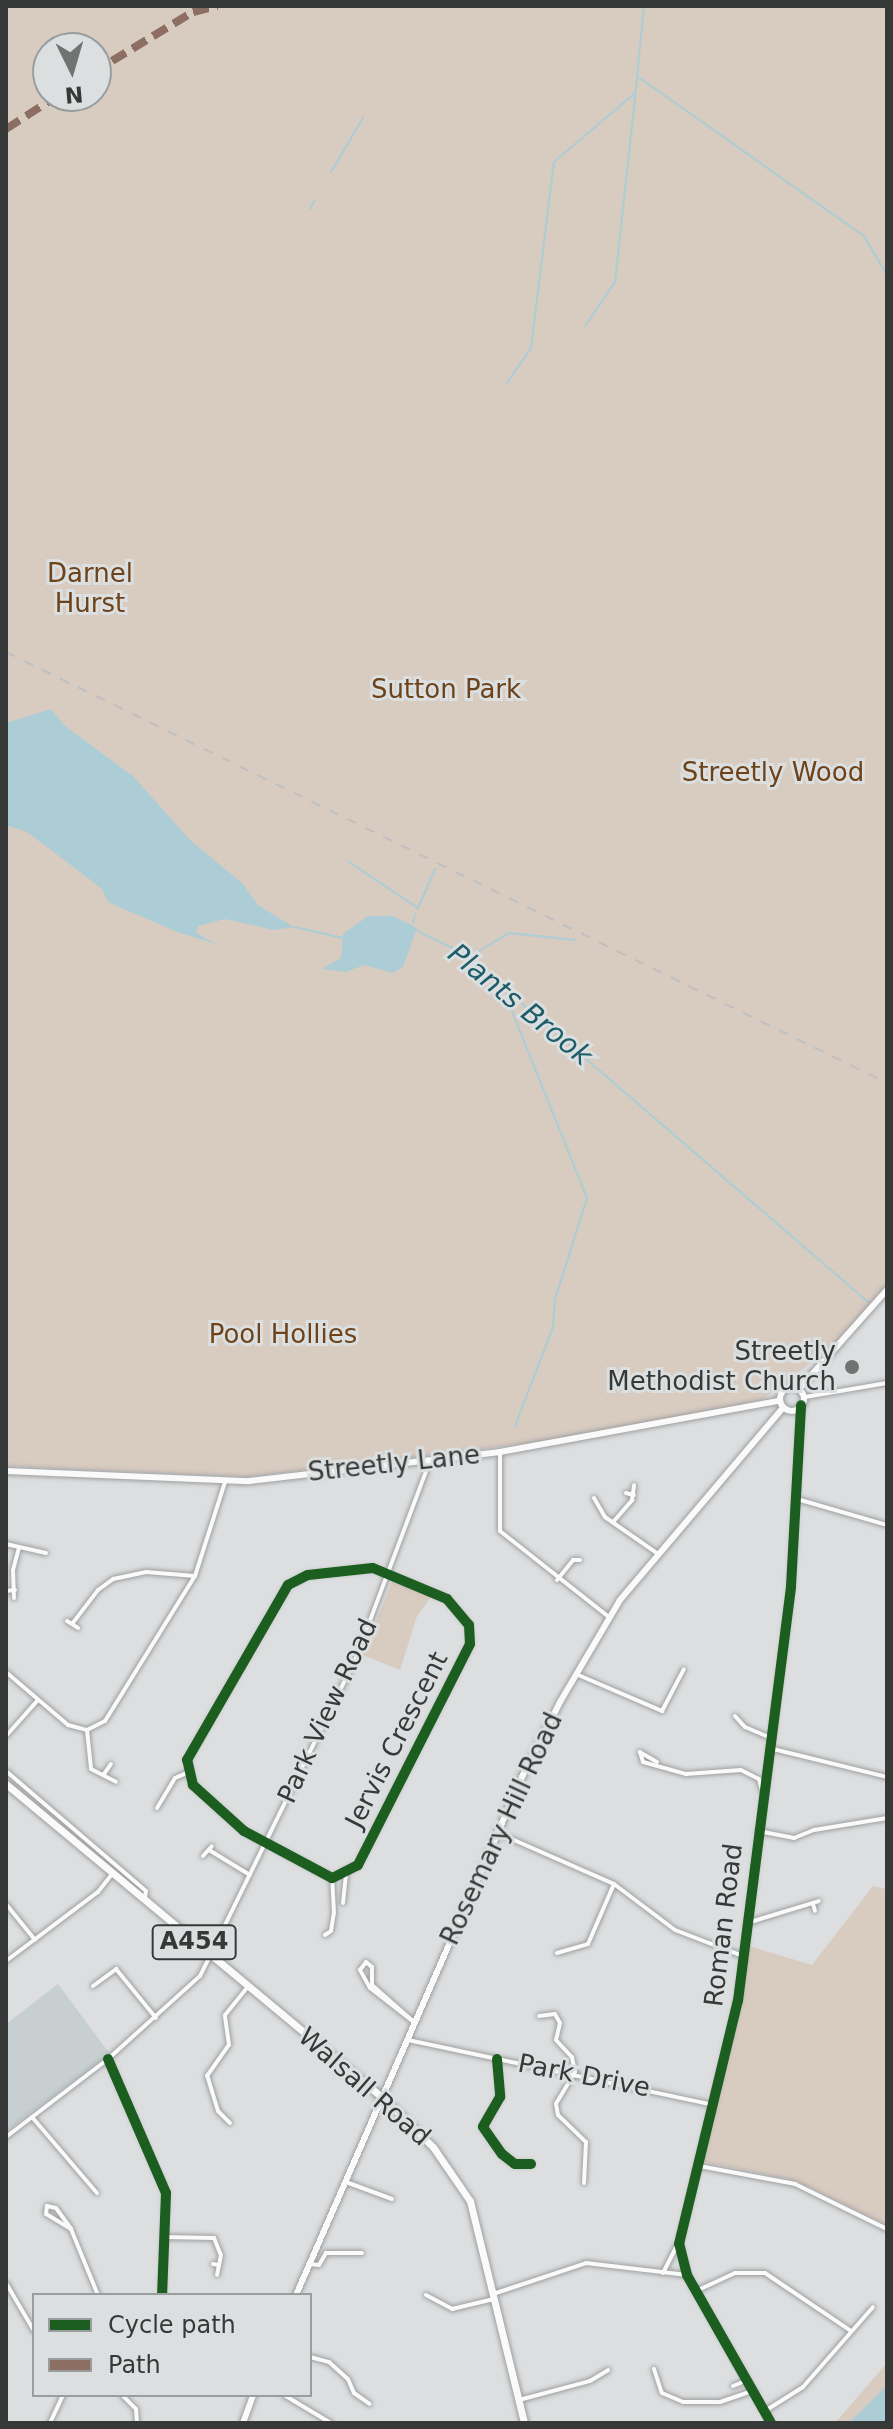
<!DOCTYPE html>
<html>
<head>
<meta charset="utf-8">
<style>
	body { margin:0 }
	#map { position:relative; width:893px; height:2429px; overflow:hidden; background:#dcdedf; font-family:"DejaVu Sans",sans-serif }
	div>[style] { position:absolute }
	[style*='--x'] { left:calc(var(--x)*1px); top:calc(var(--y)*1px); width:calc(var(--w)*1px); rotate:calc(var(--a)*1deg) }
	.built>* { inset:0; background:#c7cfd1 }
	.green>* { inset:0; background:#d8cbc0 }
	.water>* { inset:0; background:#accdd5 }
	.stream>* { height:2px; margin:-1px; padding:0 1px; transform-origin:1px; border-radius:1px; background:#accdd5 }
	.roads { filter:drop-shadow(0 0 2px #9e9fa0) drop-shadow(0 0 2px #9e9fa0) }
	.minor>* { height:4px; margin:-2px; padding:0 2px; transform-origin:2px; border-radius:2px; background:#fafafa }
	.secondary>* { height:6px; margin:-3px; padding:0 3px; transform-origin:3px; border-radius:3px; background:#fafafa }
	.secondary>.ring { margin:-3px; padding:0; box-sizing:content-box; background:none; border:6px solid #fafafa; border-radius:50% }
	.primary>* { height:7px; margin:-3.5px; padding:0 3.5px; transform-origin:3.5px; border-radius:3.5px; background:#fafafa }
	.rail>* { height:2px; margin-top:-1px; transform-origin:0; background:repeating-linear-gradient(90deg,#bfc0c0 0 10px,transparent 0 20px) }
	.quiet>* { height:8px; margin-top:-4px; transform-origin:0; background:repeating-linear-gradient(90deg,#8d6e63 0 16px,transparent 0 24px) }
	.cycleway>* { height:10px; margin:-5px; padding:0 5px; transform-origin:5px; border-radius:5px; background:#1b5e20 }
	.dots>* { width:22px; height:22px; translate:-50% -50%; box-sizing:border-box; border:4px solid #dbdfe0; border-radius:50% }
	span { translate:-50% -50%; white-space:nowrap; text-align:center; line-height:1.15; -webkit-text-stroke:6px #dbdfe0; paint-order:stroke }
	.shield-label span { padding:2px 6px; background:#dbdfe0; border:2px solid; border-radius:6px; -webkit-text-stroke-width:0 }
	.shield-label { font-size:24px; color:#373939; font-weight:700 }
	.park-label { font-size:26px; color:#6f431a }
	.poi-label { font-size:26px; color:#373939 }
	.right { translate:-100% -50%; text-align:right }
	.street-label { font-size:26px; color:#373939 }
	.water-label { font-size:28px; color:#1d5c69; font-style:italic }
	.frame { position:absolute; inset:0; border:8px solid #373939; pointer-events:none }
	.legend { position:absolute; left:32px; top:2293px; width:280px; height:104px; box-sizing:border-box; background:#dbdfe0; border:2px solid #999d9d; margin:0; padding:10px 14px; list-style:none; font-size:24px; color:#373939 }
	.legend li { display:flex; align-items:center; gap:16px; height:40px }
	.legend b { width:40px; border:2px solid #999d9d }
	.north { position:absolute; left:32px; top:32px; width:80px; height:80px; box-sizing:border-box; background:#dbdfe0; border:2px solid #999d9d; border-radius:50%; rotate:175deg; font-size:22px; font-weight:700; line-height:32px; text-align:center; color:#373939 }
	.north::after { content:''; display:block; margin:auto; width:28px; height:36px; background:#717373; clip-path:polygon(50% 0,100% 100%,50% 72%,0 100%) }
</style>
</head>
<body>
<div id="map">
	<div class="built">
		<div style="clip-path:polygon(58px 1984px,110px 2054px,6px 2131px,6px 2024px)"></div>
	</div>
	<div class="green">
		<div style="clip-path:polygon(evenodd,6px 6px,887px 6px,887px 1285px,829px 1349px,762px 1400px,577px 1437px,248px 1477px,6px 1466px,6px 6px,48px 48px,96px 48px,96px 96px,48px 96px,48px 48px)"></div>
		<div style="clip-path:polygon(393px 1579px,433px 1594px,417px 1616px,400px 1670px,363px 1655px)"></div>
		<div style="clip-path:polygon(873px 1886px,887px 1889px,887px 2225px,794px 2180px,703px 2162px,740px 2011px,749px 1946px,812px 1965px)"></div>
		<div style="clip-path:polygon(887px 2363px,887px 2385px,849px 2423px,835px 2423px)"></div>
	</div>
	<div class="water">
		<div style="clip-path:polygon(51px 709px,65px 726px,133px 776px,190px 840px,242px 883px,259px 906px,294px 927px,274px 930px,225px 919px,198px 926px,196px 933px,216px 944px,177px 932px,108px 902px,102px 889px,80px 872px,27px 832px,6px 825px,6px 723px)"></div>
		<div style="clip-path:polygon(368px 916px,393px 916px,417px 928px,403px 967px,393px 973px,364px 965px,346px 972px,322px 969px,341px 958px,343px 934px)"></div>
		<div style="clip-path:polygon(887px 2385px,887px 2423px,849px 2423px)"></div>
	</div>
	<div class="stream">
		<div style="--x:644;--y:6;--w:70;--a:95.7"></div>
		<div style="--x:637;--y:76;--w:278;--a:35.2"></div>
		<div style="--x:864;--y:236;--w:45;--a:59.5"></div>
		<div style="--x:331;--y:172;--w:63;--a:-59.3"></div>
		<div style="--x:310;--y:209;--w:10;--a:-61"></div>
		<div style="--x:585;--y:326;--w:53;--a:-55.7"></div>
		<div style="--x:615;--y:282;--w:205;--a:-83.8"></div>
		<div style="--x:507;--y:383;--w:42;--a:-55.6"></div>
		<div style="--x:531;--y:348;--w:187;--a:-83"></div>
		<div style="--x:554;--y:162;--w:106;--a:-40.4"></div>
		<div style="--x:349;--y:862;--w:83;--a:33.7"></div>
		<div style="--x:418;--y:908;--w:43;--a:-66.4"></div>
		<div style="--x:413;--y:922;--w:9;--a:-72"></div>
		<div style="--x:295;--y:927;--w:49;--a:12.9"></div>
		<div style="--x:417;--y:931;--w:51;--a:25.6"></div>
		<div style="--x:463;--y:953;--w:535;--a:40.75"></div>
		<div style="--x:471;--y:956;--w:44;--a:-31.2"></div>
		<div style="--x:509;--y:933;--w:66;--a:6.1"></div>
		<div style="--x:515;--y:1426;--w:106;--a:-69"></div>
		<div style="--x:553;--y:1327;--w:28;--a:-86"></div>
		<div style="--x:555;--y:1299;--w:106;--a:-72.4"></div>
		<div style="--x:587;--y:1198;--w:204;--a:-111.9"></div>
		<div style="--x:511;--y:1009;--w:11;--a:-49"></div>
	</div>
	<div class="roads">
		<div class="minor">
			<div style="--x:805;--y:1397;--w:83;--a:-9.7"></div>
			<div style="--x:500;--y:1453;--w:78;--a:90"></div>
			<div style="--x:500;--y:1531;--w:139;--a:38.3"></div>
			<div style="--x:626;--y:1493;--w:8;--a:14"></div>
			<div style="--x:594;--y:1498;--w:22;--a:60"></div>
			<div style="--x:605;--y:1517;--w:65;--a:34.9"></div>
			<div style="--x:797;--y:1499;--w:94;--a:16.1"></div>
			<div style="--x:614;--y:1521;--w:28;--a:-49"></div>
			<div style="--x:632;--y:1500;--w:15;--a:-82"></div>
			<div style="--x:6;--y:1544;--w:41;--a:12.7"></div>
			<div style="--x:373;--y:1568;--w:80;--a:22.7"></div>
			<div style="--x:447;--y:1599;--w:34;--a:50"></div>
			<div style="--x:469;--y:1625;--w:19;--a:87"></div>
			<div style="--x:470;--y:1644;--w:248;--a:116.9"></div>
			<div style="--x:358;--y:1865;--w:29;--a:153"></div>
			<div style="--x:332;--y:1878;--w:100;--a:-151.9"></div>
			<div style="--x:244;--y:1831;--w:69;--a:-138"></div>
			<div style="--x:193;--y:1785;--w:26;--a:-103"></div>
			<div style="--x:187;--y:1760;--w:202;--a:-60"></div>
			<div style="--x:288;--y:1585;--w:22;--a:-27"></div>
			<div style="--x:308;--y:1575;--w:65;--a:-6.1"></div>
			<div style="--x:557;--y:1580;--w:26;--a:-51"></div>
			<div style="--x:573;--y:1560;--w:7;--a:0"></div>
			<div style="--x:6;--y:1591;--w:9;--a:-6"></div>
			<div style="--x:14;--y:1598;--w:28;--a:-92"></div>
			<div style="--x:13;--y:1570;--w:23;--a:-75"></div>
			<div style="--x:67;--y:1621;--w:13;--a:32"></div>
			<div style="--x:72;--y:1624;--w:43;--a:-52.6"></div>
			<div style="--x:98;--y:1590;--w:19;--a:-36"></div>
			<div style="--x:113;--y:1579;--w:34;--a:-12"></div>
			<div style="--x:146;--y:1572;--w:49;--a:4.7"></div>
			<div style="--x:6;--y:1672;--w:82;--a:40.5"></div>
			<div style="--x:68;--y:1725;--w:20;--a:15"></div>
			<div style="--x:87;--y:1730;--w:20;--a:-27"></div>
			<div style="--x:105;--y:1721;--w:171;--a:-58.2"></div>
			<div style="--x:195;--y:1576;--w:99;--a:-72.3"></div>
			<div style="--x:576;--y:1674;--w:94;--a:23.3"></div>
			<div style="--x:662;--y:1711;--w:47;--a:-62.4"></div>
			<div style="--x:735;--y:1716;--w:15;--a:48"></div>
			<div style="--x:745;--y:1727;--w:25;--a:23"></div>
			<div style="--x:87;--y:1730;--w:39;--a:84"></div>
			<div style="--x:91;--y:1769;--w:28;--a:27"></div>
			<div style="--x:6;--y:1736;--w:48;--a:-48.4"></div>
			<div style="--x:769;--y:1748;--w:122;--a:13.8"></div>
			<div style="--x:657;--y:1762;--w:20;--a:-150"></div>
			<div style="--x:640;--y:1752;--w:10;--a:73"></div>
			<div style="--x:643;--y:1762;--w:45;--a:15.6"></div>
			<div style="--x:686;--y:1774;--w:55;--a:-4.2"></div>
			<div style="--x:741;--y:1770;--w:20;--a:27"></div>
			<div style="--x:759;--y:1779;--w:11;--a:75"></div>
			<div style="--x:6;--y:1771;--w:184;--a:40.6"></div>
			<div style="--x:146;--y:1891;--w:6;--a:99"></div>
			<div style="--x:104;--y:1774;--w:12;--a:-55"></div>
			<div style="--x:157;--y:1808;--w:35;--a:-59"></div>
			<div style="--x:175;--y:1778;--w:13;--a:-23"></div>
			<div style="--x:758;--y:1831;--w:37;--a:11"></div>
			<div style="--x:794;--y:1838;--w:22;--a:-22"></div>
			<div style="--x:814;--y:1830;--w:74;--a:-9.3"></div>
			<div style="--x:498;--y:1833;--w:127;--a:23.7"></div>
			<div style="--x:614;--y:1884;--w:76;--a:37"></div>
			<div style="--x:675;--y:1930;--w:73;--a:20.9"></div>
			<div style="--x:209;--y:1850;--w:48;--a:31.4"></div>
			<div style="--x:203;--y:1856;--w:13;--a:-48"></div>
			<div style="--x:343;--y:1903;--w:28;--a:-84"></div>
			<div style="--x:6;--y:1904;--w:46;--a:51.1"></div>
			<div style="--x:813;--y:1904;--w:7;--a:74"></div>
			<div style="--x:747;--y:1923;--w:75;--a:-17"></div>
			<div style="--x:325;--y:1935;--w:7;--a:-34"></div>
			<div style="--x:331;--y:1931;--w:18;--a:-81"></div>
			<div style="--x:334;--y:1913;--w:35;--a:-93"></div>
			<div style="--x:557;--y:1953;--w:32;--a:-16"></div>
			<div style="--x:588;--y:1944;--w:65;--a:-66.6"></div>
			<div style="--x:6;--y:1961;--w:115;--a:-36.9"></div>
			<div style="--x:98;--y:1892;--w:23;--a:-52"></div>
			<div style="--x:366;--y:1962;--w:8;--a:40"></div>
			<div style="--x:372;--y:1967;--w:18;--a:90"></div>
			<div style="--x:372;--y:1985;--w:57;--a:41.5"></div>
			<div style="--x:415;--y:2023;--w:57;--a:-142.1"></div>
			<div style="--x:370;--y:1988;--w:21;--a:-119"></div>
			<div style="--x:360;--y:1970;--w:10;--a:-53"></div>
			<div style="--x:93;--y:1986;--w:29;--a:-36"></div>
			<div style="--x:116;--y:1969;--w:63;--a:50.8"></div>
			<div style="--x:539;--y:2016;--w:16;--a:-7"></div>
			<div style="--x:555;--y:2014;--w:10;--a:61"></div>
			<div style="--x:560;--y:2023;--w:17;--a:103"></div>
			<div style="--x:556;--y:2040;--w:23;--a:47"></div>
			<div style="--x:572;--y:2057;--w:15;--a:79"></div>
			<div style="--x:575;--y:2072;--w:37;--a:121"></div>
			<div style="--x:556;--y:2104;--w:11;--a:80"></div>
			<div style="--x:558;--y:2115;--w:39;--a:44"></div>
			<div style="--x:586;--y:2142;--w:41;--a:92.8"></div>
			<div style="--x:408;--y:2040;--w:312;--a:12"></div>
			<div style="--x:108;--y:2059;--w:146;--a:66.6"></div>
			<div style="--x:166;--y:2193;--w:102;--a:92.2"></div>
			<div style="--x:497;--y:2059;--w:38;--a:85"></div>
			<div style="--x:500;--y:2097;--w:34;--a:120"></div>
			<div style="--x:483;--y:2127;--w:33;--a:55"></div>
			<div style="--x:502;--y:2154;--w:16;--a:38"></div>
			<div style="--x:515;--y:2164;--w:16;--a:0"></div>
			<div style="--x:32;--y:2117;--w:100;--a:49.5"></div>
			<div style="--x:230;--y:2123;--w:17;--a:-135"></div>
			<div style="--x:218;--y:2111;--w:37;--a:-107"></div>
			<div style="--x:207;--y:2076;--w:38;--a:-55"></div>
			<div style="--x:229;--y:2045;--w:30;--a:-98"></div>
			<div style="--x:225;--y:2015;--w:36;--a:-51"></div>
			<div style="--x:6;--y:2137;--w:128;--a:-37.4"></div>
			<div style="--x:108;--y:2059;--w:124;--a:-42.1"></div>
			<div style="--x:200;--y:1976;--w:357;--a:-63.9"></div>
			<div style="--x:357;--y:1655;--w:207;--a:-69.4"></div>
			<div style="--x:699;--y:2166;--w:98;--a:10.6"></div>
			<div style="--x:795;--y:2184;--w:102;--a:26.1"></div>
			<div style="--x:346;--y:2182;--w:49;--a:20.3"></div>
			<div style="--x:71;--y:2229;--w:29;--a:-149"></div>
			<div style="--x:46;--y:2214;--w:8;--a:-83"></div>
			<div style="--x:47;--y:2206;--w:9;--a:13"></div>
			<div style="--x:56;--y:2208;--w:26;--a:54"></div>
			<div style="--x:71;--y:2229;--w:71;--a:67.8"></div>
			<div style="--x:164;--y:2237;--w:50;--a:1.1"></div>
			<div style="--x:214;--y:2238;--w:18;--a:68"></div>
			<div style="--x:221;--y:2255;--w:10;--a:101"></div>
			<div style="--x:213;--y:2264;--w:6;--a:9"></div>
			<div style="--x:219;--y:2265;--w:10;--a:101"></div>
			<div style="--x:309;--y:2264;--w:10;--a:6"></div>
			<div style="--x:319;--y:2265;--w:14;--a:-60"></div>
			<div style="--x:326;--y:2253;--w:36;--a:0"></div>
			<div style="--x:663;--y:2273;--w:30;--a:-63"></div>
			<div style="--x:6;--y:2283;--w:56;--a:59.7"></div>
			<div style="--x:696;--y:2291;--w:43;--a:-24.8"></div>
			<div style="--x:735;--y:2273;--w:30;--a:0"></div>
			<div style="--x:765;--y:2273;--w:104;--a:34"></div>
			<div style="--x:493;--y:2294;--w:98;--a:-18.4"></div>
			<div style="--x:586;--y:2263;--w:102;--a:6.8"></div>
			<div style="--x:426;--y:2295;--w:30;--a:28"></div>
			<div style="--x:452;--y:2309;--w:43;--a:-13.4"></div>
			<div style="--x:310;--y:2357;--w:20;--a:15"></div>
			<div style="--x:329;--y:2362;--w:25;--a:42"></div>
			<div style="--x:348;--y:2379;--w:15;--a:67"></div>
			<div style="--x:354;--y:2393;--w:19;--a:35"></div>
			<div style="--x:654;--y:2369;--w:25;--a:72"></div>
			<div style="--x:662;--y:2393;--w:23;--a:23"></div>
			<div style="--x:683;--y:2402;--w:37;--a:0"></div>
			<div style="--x:720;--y:2402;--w:36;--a:-19"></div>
			<div style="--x:733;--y:2386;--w:16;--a:-22"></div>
			<div style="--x:122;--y:2395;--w:20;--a:45"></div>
			<div style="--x:136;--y:2409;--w:14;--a:86"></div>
			<div style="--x:284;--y:2395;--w:55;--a:30.8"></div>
			<div style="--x:519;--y:2400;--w:73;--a:-15"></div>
			<div style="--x:590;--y:2381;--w:21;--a:-31"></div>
			<div style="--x:765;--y:2411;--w:45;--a:-32.3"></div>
			<div style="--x:803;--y:2387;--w:106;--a:-48.8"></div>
			<div style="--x:50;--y:2423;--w:31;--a:-65"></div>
			<div style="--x:771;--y:2423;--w:170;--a:-119.6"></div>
			<div style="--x:687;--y:2275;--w:32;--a:-104"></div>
			<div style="--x:679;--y:2244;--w:250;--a:-76.4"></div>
			<div style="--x:738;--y:2001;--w:418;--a:-82.7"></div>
			<div style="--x:791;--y:1586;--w:181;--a:-86.8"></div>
		</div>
		<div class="secondary">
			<div class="ring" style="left:780px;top:1387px;width:18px;height:18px"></div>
			<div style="--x:799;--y:1389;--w:132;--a:-48.4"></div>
			<div style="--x:6;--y:1471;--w:243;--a:2.4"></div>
			<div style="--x:249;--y:1481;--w:253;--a:-6.6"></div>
			<div style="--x:500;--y:1452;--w:283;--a:-10.4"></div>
			<div style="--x:296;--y:2295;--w:567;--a:-66.42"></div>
			<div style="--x:523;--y:1775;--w:82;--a:-63.1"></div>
			<div style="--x:560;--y:1702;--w:118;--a:-59.5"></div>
			<div style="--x:620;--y:1600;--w:252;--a:-49.7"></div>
			<div style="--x:243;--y:2423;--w:30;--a:-70"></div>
		</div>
		<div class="primary">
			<div style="--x:6;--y:1784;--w:491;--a:39.8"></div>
			<div style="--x:383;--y:2098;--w:70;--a:44.4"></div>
			<div style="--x:433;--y:2147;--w:65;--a:55.6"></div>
			<div style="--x:470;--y:2201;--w:228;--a:76.3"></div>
		</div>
	</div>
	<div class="rail">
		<div style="--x:6;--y:652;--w:981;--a:26.07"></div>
	</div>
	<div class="quiet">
		<div style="--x:112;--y:61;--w:95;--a:-31.2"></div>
		<div style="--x:193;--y:12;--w:25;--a:-14"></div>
		<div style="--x:6;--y:129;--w:61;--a:-32.9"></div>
	</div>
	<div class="cycleway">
		<div style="--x:373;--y:1568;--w:80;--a:22.7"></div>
		<div style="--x:447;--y:1599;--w:34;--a:50"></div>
		<div style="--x:469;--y:1625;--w:19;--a:87"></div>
		<div style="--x:470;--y:1644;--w:248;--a:116.9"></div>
		<div style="--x:358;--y:1865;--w:29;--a:153"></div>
		<div style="--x:332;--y:1878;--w:100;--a:-151.9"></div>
		<div style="--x:244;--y:1831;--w:69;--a:-138"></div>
		<div style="--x:193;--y:1785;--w:26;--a:-103"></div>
		<div style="--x:187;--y:1760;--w:202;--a:-60"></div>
		<div style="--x:288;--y:1585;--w:22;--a:-27"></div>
		<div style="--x:308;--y:1575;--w:65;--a:-6.1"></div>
		<div style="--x:108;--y:2059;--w:146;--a:66.6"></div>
		<div style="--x:166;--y:2193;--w:102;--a:92.2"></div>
		<div style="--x:497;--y:2059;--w:38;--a:85"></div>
		<div style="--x:500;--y:2097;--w:34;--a:120"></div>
		<div style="--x:483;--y:2127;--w:33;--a:55"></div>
		<div style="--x:502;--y:2154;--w:16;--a:38"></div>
		<div style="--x:515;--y:2164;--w:16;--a:0"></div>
		<div style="--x:771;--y:2423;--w:170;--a:-119.6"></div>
		<div style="--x:687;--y:2275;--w:32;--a:-104"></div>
		<div style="--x:679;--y:2244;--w:250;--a:-76.4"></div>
		<div style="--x:738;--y:2001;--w:418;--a:-82.7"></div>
		<div style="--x:791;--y:1586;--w:181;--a:-86.8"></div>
	</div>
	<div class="dots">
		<div style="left:852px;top:1367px;background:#717373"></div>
	</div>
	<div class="shield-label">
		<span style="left:194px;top:1942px">A454</span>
	</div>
	<div class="park-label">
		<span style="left:90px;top:589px">Darnel<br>Hurst</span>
		<span style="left:446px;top:690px">Sutton Park</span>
		<span style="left:773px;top:773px">Streetly Wood</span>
		<span style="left:283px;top:1335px">Pool Hollies</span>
	</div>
	<div class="poi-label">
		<span class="right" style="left:836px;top:1367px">Streetly<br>Methodist Church</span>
	</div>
	<div class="street-label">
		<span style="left:394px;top:1464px;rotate:-6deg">Streetly Lane</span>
		<span style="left:328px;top:1711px;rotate:-65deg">Park View Road</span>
		<span style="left:397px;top:1740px;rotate:-63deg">Jervis Crescent</span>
		<span style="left:502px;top:1829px;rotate:-65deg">Rosemary Hill Road</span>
		<span style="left:724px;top:1925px;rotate:-83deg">Roman Road</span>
		<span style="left:584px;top:2076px;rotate:11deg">Park Drive</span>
		<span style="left:364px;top:2087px;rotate:41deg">Walsall Road</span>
	</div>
	<div class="water-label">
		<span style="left:520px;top:1005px;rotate:39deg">Plants Brook</span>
	</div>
	<div class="frame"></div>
	<ul class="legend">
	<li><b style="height:10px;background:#1b5e20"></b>Cycle path</li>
	<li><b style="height:10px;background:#8d6e63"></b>Path</li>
	</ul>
	<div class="north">N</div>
</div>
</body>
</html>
